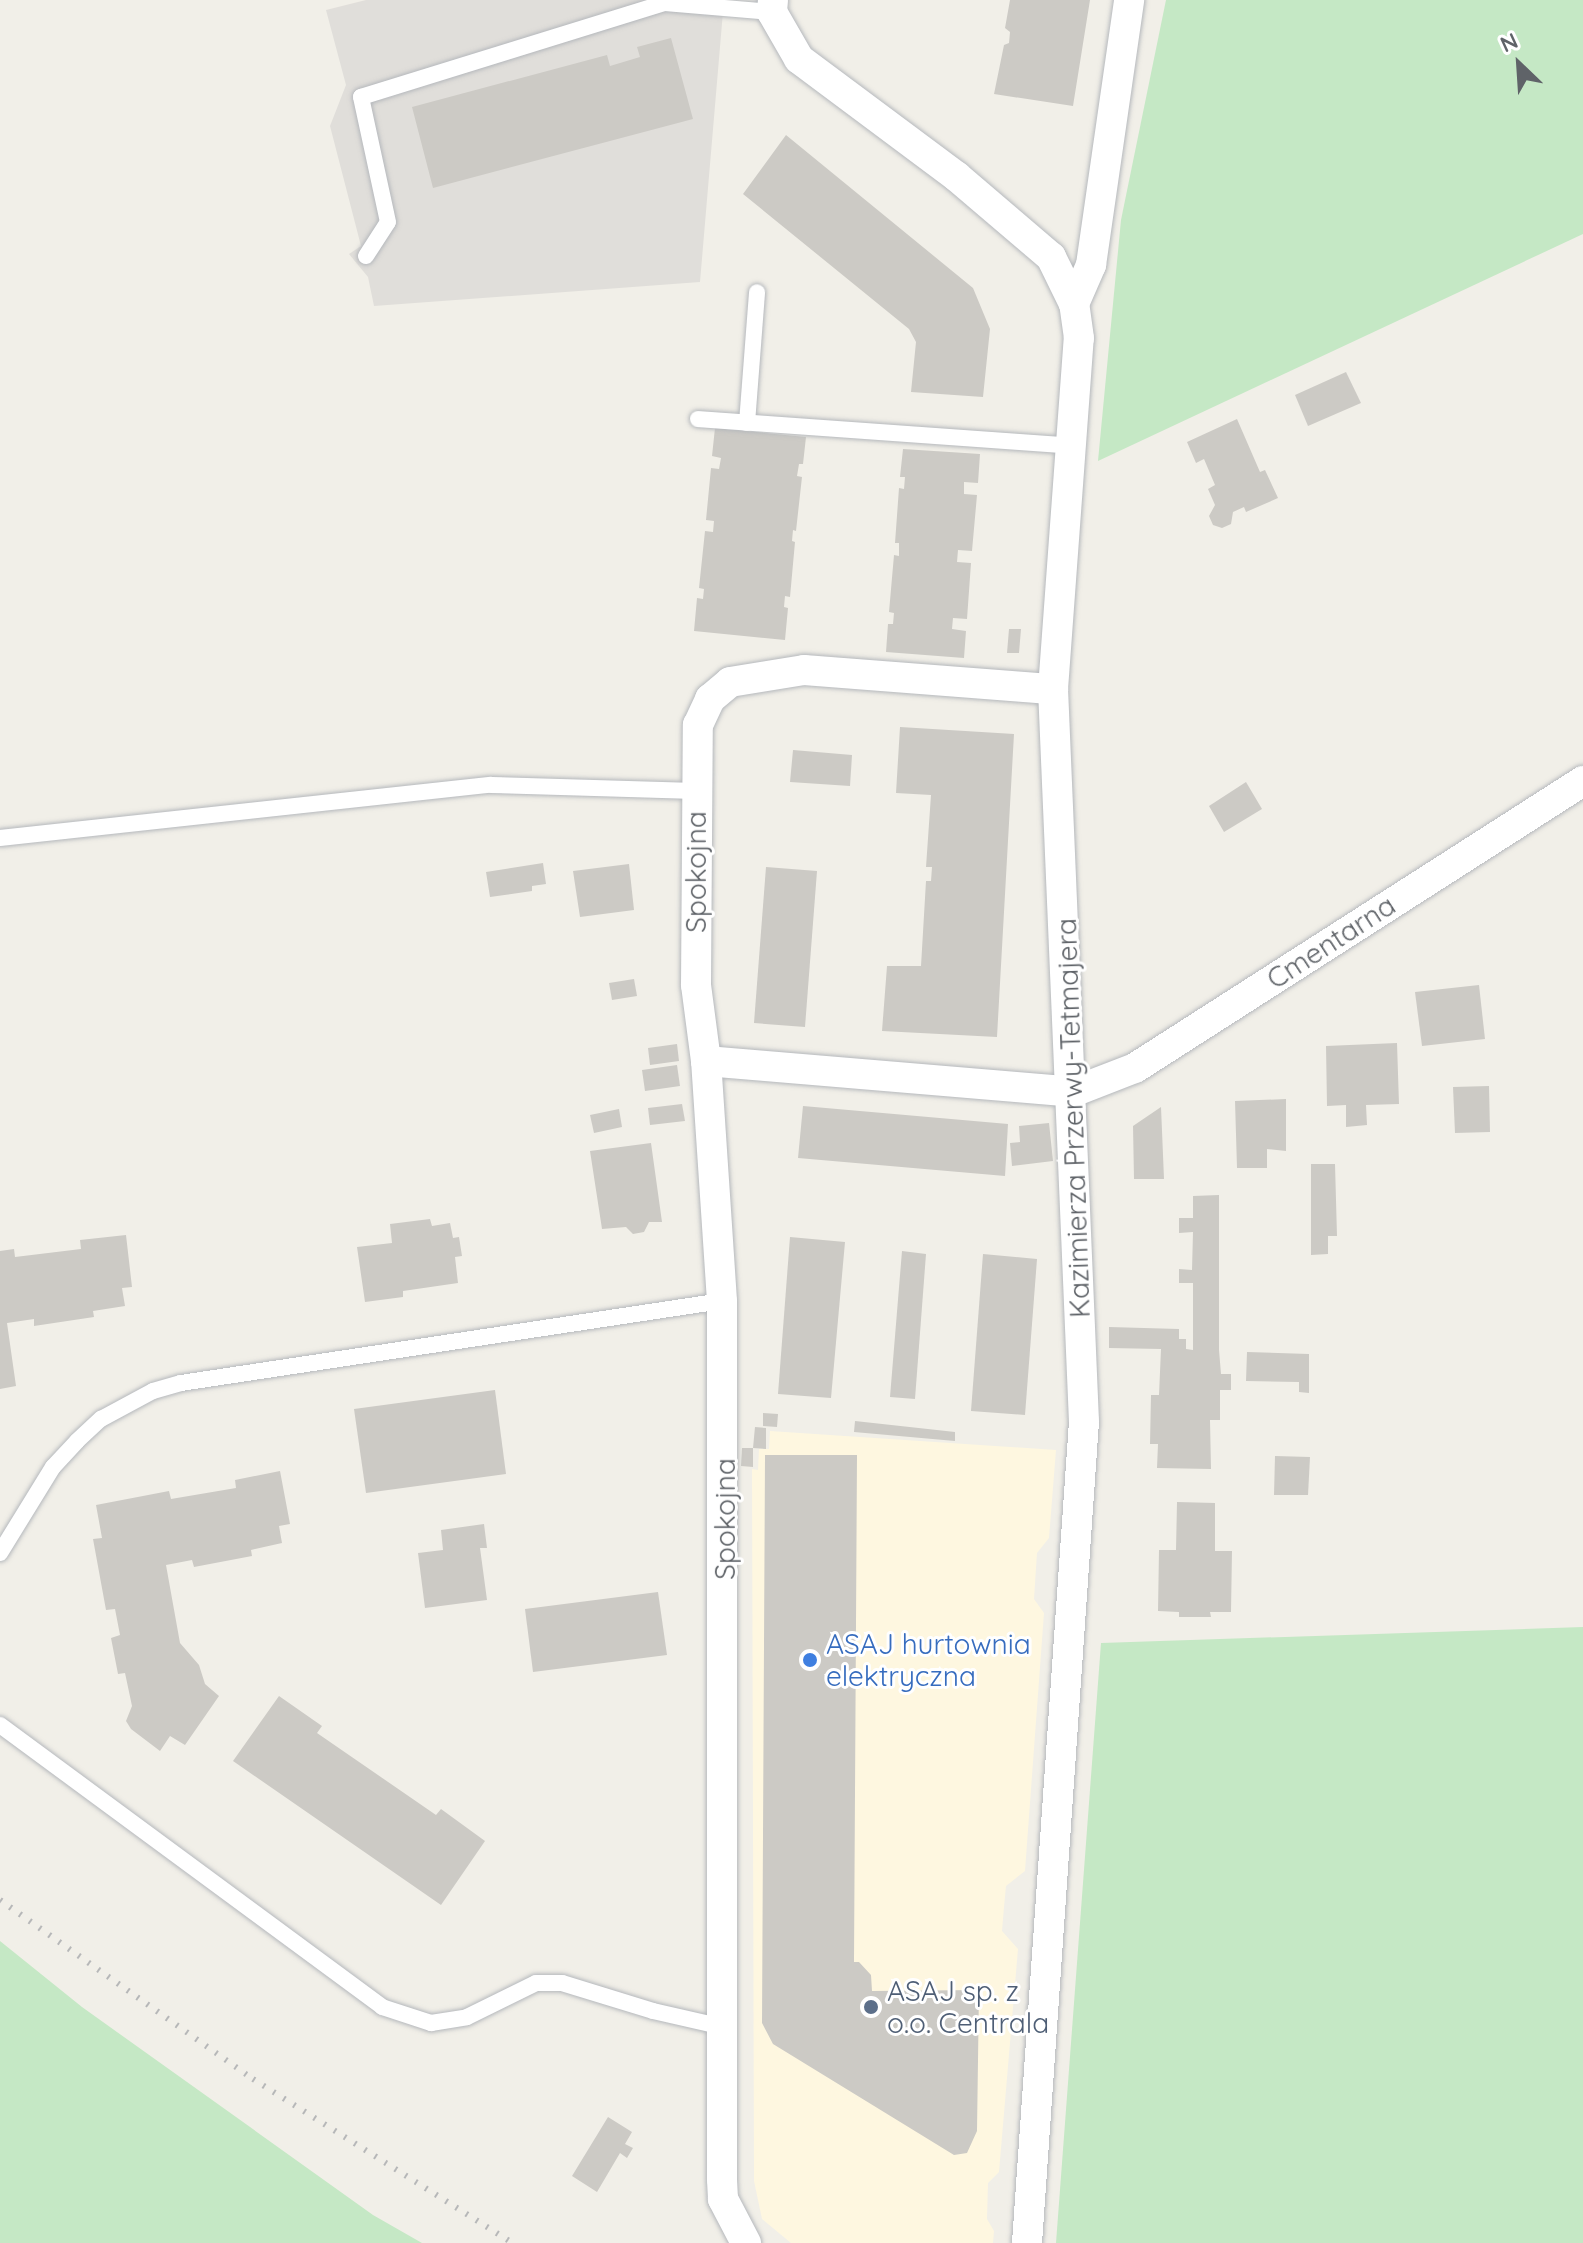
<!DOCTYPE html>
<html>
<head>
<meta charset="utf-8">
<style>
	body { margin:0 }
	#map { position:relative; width:1583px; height:2243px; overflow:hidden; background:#f1efe8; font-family:Quicksand,sans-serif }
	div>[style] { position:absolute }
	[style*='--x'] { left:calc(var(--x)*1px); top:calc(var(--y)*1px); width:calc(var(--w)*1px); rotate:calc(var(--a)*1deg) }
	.commercial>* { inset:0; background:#fef7e0 }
	.industrial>* { inset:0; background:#e0deda }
	.green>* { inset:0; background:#c5e8c5 }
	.building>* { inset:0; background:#cccac5 }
	.roads { filter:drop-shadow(0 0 2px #b5b8bc) drop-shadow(0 0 2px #b5b8bc) }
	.lane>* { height:16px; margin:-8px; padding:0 8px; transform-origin:8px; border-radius:8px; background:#fff }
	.street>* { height:30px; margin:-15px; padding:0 15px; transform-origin:15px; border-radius:15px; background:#fff }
	.rail>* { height:6px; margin-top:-3px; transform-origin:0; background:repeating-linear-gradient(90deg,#b6b7b8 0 2px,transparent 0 12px) }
	.dots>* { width:22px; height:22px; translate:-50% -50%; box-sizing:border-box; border:4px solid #fff; border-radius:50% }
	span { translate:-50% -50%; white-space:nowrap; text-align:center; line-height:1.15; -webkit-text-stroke:6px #fff; paint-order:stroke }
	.street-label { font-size:28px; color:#5f6368 }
	.shop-label { font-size:28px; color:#366cbe }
	.left { translate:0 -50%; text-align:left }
	.service-label { font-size:28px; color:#4e5e75 }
	.north { position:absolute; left:1479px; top:24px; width:80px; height:80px; -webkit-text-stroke:6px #fff; paint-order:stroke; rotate:335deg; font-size:22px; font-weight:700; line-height:32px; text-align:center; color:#5f6368 }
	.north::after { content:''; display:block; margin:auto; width:28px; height:36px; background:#5f6368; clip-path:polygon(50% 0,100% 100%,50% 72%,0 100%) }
</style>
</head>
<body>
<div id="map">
	<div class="commercial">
		<div style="clip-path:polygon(770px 1431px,1056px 1450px,1049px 1538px,1037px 1553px,1034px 1599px,1044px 1613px,1025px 1871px,1006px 1886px,1004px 1907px,1002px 1931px,1018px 1949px,999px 2172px,988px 2183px,987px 2219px,994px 2231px,993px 2243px,791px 2243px,762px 2219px,754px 2181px,752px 1469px,758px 1470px,759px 1449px,769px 1449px)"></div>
	</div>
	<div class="industrial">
		<div style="clip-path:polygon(366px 0,724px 0,700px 282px,374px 306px,368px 277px,349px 254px,361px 246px,330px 126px,346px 85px,326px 10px)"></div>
	</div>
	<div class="green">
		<div style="clip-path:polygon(1166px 0,1583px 0,1583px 234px,1098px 461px,1121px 220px)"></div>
		<div style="clip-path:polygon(1583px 1627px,1583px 2243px,1056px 2243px,1101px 1643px)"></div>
		<div style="clip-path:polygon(0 1941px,82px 2007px,373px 2215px,422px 2243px,0 2243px)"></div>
	</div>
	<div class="building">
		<div style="clip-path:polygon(1010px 0,1090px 0,1073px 106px,994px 94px,1004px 45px,1009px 43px,1010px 32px,1005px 28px)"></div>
		<div style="clip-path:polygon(671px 38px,693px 119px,433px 188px,412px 107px,607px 55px,610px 66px,640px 57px,637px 47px)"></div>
		<div style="clip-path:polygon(786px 135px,973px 288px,990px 329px,983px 397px,911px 392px,916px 342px,909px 329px,743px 194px)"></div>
		<div style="clip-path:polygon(1346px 372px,1361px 403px,1308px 426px,1295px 395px)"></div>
		<div style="clip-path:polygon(1237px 419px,1260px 472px,1265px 470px,1278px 498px,1246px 512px,1244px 507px,1233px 512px,1231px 524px,1222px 528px,1213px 525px,1209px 516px,1215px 505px,1208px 489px,1215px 485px,1204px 459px,1196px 463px,1187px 442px)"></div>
		<div style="clip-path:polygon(715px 428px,806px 437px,803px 464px,799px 464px,797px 476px,802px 477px,796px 531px,793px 530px,792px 541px,795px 542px,790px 597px,785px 596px,784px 607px,788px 608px,785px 640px,694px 631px,697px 598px,703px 599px,704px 589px,699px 588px,705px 531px,713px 532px,714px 521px,706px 520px,711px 468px,719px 469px,721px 458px,712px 456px)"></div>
		<div style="clip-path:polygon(903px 449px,980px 454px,978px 483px,964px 482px,964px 494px,977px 495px,972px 551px,958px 550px,957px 562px,971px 563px,967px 619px,953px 618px,952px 629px,966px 631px,964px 658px,886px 652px,888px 624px,893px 624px,894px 613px,889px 612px,894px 555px,899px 556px,899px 543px,895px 543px,899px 488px,904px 489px,905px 477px,900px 477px)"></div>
		<div style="clip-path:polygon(1009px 629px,1021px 629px,1019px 653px,1007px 653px)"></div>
		<div style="clip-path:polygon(900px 727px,1014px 734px,997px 1037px,882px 1031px,887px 966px,921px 966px,926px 881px,931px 881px,932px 867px,926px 867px,931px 795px,896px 793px)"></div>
		<div style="clip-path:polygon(793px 750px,852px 755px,850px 786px,790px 782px)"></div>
		<div style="clip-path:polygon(1246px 782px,1262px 809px,1224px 832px,1209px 806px)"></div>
		<div style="clip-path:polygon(543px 863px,546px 884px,532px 886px,532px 891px,490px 897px,486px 872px)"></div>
		<div style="clip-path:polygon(629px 864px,634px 910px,580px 917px,573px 871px)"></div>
		<div style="clip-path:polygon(766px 867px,817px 871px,805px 1027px,754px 1023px)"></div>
		<div style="clip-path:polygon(634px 979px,637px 996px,612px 1000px,609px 983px)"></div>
		<div style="clip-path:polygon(1479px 985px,1485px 1039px,1422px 1046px,1415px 992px)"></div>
		<div style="clip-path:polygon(1397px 1043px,1399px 1104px,1366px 1105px,1367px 1125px,1346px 1127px,1346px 1105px,1327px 1106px,1326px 1046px)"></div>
		<div style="clip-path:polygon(677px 1044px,679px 1061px,650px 1065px,648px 1048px)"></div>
		<div style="clip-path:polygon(677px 1065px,680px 1086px,645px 1091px,642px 1070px)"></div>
		<div style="clip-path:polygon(1489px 1086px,1490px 1132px,1455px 1133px,1453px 1087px)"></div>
		<div style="clip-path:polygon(1286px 1099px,1286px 1151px,1267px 1149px,1267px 1168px,1237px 1168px,1235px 1101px)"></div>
		<div style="clip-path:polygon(682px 1104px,685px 1121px,650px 1125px,648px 1108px)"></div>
		<div style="clip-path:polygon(803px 1106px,1008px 1124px,1005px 1176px,798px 1158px)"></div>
		<div style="clip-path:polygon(1161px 1107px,1164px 1179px,1134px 1179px,1133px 1126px)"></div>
		<div style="clip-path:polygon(619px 1109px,622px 1127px,594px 1133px,590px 1115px)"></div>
		<div style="clip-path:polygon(1049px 1123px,1053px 1161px,1012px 1166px,1010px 1143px,1020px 1142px,1019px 1126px)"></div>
		<div style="clip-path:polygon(651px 1143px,662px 1222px,649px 1222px,644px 1232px,633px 1234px,626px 1227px,602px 1229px,590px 1151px)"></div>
		<div style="clip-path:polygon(1311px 1164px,1335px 1164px,1337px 1236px,1328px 1236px,1328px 1254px,1311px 1255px)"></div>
		<div style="clip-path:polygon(1219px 1195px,1219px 1350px,1221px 1374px,1231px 1374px,1231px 1390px,1220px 1390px,1220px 1420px,1210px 1420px,1211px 1469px,1157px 1468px,1158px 1444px,1150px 1444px,1151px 1395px,1159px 1395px,1161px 1349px,1109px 1348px,1109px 1327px,1179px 1329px,1179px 1339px,1186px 1339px,1186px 1349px,1193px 1350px,1193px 1283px,1179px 1283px,1179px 1269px,1192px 1270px,1193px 1232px,1179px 1233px,1179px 1218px,1193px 1218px,1193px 1196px)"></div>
		<div style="clip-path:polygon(430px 1219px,432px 1226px,450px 1223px,453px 1238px,459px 1237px,462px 1256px,455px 1257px,458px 1283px,403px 1291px,403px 1297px,365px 1302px,357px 1247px,392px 1243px,390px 1224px)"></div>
		<div style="clip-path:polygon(126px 1235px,132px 1287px,122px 1288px,125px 1306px,93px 1311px,94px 1317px,34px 1326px,34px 1319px,7px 1323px,16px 1386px,0 1389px,0 1251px,14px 1249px,15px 1257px,81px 1249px,80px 1240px)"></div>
		<div style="clip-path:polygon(790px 1237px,845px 1242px,831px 1398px,778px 1394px)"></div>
		<div style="clip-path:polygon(902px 1251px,926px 1254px,915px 1399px,890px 1397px)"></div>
		<div style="clip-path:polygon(983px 1254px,1037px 1259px,1025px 1415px,971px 1411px)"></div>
		<div style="clip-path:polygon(1247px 1352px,1309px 1354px,1309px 1393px,1299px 1392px,1299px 1382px,1246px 1381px)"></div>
		<div style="clip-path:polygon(495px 1390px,506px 1474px,366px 1493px,354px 1409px)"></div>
		<div style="clip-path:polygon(763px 1413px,778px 1414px,777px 1427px,763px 1426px)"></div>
		<div style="clip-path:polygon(855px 1421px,955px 1432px,955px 1441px,854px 1432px)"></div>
		<div style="clip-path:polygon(755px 1427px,766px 1428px,766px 1449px,753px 1448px)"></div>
		<div style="clip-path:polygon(742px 1448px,753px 1448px,753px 1467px,741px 1466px)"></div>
		<div style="clip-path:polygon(765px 1455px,857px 1455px,854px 1962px,859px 1962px,871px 1975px,872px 1991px,979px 1990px,977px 2131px,967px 2153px,954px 2155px,773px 2044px,762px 2023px)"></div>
		<div style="clip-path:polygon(1275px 1456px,1310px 1457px,1308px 1495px,1274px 1495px)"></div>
		<div style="clip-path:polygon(280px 1471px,290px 1524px,279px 1526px,282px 1543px,251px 1550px,252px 1556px,194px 1567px,192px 1560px,166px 1565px,180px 1643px,199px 1665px,205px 1684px,219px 1696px,185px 1745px,170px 1736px,160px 1751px,131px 1729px,126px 1721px,132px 1706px,125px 1673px,118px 1674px,111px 1638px,120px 1635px,115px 1609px,106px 1610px,93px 1539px,102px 1538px,96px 1505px,169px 1491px,171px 1499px,236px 1488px,235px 1480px)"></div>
		<div style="clip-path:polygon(1177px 1502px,1215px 1503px,1215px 1551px,1232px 1551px,1231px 1612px,1210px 1612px,1211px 1617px,1179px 1617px,1179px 1612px,1158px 1611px,1159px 1550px,1176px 1550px)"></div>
		<div style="clip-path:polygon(484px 1524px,487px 1548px,480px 1548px,487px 1600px,425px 1608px,418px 1553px,443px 1550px,441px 1530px)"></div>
		<div style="clip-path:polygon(658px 1592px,667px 1655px,533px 1672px,525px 1609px)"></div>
		<div style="clip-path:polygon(279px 1696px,322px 1726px,317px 1733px,436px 1815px,441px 1809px,485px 1841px,441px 1905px,233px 1761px)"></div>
		<div style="clip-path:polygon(608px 2117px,632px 2132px,625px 2144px,633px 2148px,627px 2158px,620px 2153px,597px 2192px,572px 2176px)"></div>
	</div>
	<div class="roads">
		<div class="lane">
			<div style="--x:366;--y:256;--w:40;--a:-57.1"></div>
			<div style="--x:388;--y:222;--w:128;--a:-102.2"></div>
			<div style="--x:361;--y:97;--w:318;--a:-17.2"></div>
			<div style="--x:665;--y:3;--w:107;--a:4.8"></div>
			<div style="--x:698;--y:419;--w:374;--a:4.1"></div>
			<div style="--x:747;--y:423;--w:131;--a:-85.6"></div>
			<div style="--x:0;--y:838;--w:494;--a:-6.2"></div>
			<div style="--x:491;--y:785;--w:205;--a:1.7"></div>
			<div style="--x:0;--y:1553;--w:101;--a:-58.4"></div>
			<div style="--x:53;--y:1467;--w:35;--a:-47"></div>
			<div style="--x:77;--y:1441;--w:33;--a:-43"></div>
			<div style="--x:101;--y:1419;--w:59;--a:-28.3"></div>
			<div style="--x:153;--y:1391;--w:29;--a:-16"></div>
			<div style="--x:181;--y:1383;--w:547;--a:-8.62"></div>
			<div style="--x:0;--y:1725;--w:475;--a:36.4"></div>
			<div style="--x:382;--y:2007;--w:52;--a:18.1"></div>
			<div style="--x:431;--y:2023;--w:36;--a:-9"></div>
			<div style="--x:467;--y:2017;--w:77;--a:-26.2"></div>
			<div style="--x:536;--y:1983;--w:26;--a:0"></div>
			<div style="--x:562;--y:1983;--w:95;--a:17.1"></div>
			<div style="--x:653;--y:2011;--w:72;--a:12.9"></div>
		</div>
		<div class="street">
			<div style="--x:773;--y:0;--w:12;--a:95"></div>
			<div style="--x:772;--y:12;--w:54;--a:60.1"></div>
			<div style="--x:799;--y:59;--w:196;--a:36.7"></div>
			<div style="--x:956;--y:176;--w:125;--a:40.5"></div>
			<div style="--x:1051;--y:257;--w:52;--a:63.9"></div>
			<div style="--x:706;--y:1061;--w:368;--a:4.8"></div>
			<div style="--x:1073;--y:1092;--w:66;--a:-21.2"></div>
			<div style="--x:1135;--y:1068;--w:532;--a:-32.64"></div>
			<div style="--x:746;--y:2243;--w:50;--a:-117.6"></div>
			<div style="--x:723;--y:2199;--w:20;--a:-93"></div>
			<div style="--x:722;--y:2179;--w:878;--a:-90"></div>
			<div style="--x:722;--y:1301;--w:241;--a:-93.8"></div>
			<div style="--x:706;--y:1061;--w:77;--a:-97.5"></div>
			<div style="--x:696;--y:985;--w:260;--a:-89.6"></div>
			<div style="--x:698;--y:725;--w:29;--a:-65"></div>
			<div style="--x:710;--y:699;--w:26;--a:-40"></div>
			<div style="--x:730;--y:682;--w:75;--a:-9.2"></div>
			<div style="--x:804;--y:670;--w:250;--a:4.4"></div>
			<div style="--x:1027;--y:2243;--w:823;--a:-86.03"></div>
			<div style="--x:1084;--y:1422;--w:734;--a:-92.42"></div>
			<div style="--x:1053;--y:689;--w:352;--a:-85.8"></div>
			<div style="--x:1079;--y:338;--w:34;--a:-98"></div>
			<div style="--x:1074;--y:304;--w:43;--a:-66.4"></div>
			<div style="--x:1091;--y:265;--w:268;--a:-81.8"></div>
		</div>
	</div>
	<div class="rail">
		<div style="--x:0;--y:1900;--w:310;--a:35.3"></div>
		<div style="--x:253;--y:2079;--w:307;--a:32.3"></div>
	</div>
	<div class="dots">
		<div style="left:810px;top:1660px;background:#3f7fe0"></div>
		<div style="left:871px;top:2007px;background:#5c6f8a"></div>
	</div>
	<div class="street-label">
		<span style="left:696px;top:872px;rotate:-90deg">Spokojna</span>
		<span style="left:1331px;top:942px;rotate:-33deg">Cmentarna</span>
		<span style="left:1073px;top:1118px;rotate:-92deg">Kazimierza Przerwy-Tetmajera</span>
		<span style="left:725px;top:1519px;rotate:-90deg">Spokojna</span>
	</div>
	<div class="shop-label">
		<span class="left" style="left:826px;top:1660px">ASAJ hurtownia<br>elektryczna</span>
	</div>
	<div class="service-label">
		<span class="left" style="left:887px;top:2007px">ASAJ sp. z<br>o.o. Centrala</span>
	</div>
	<div class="north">N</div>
</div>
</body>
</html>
